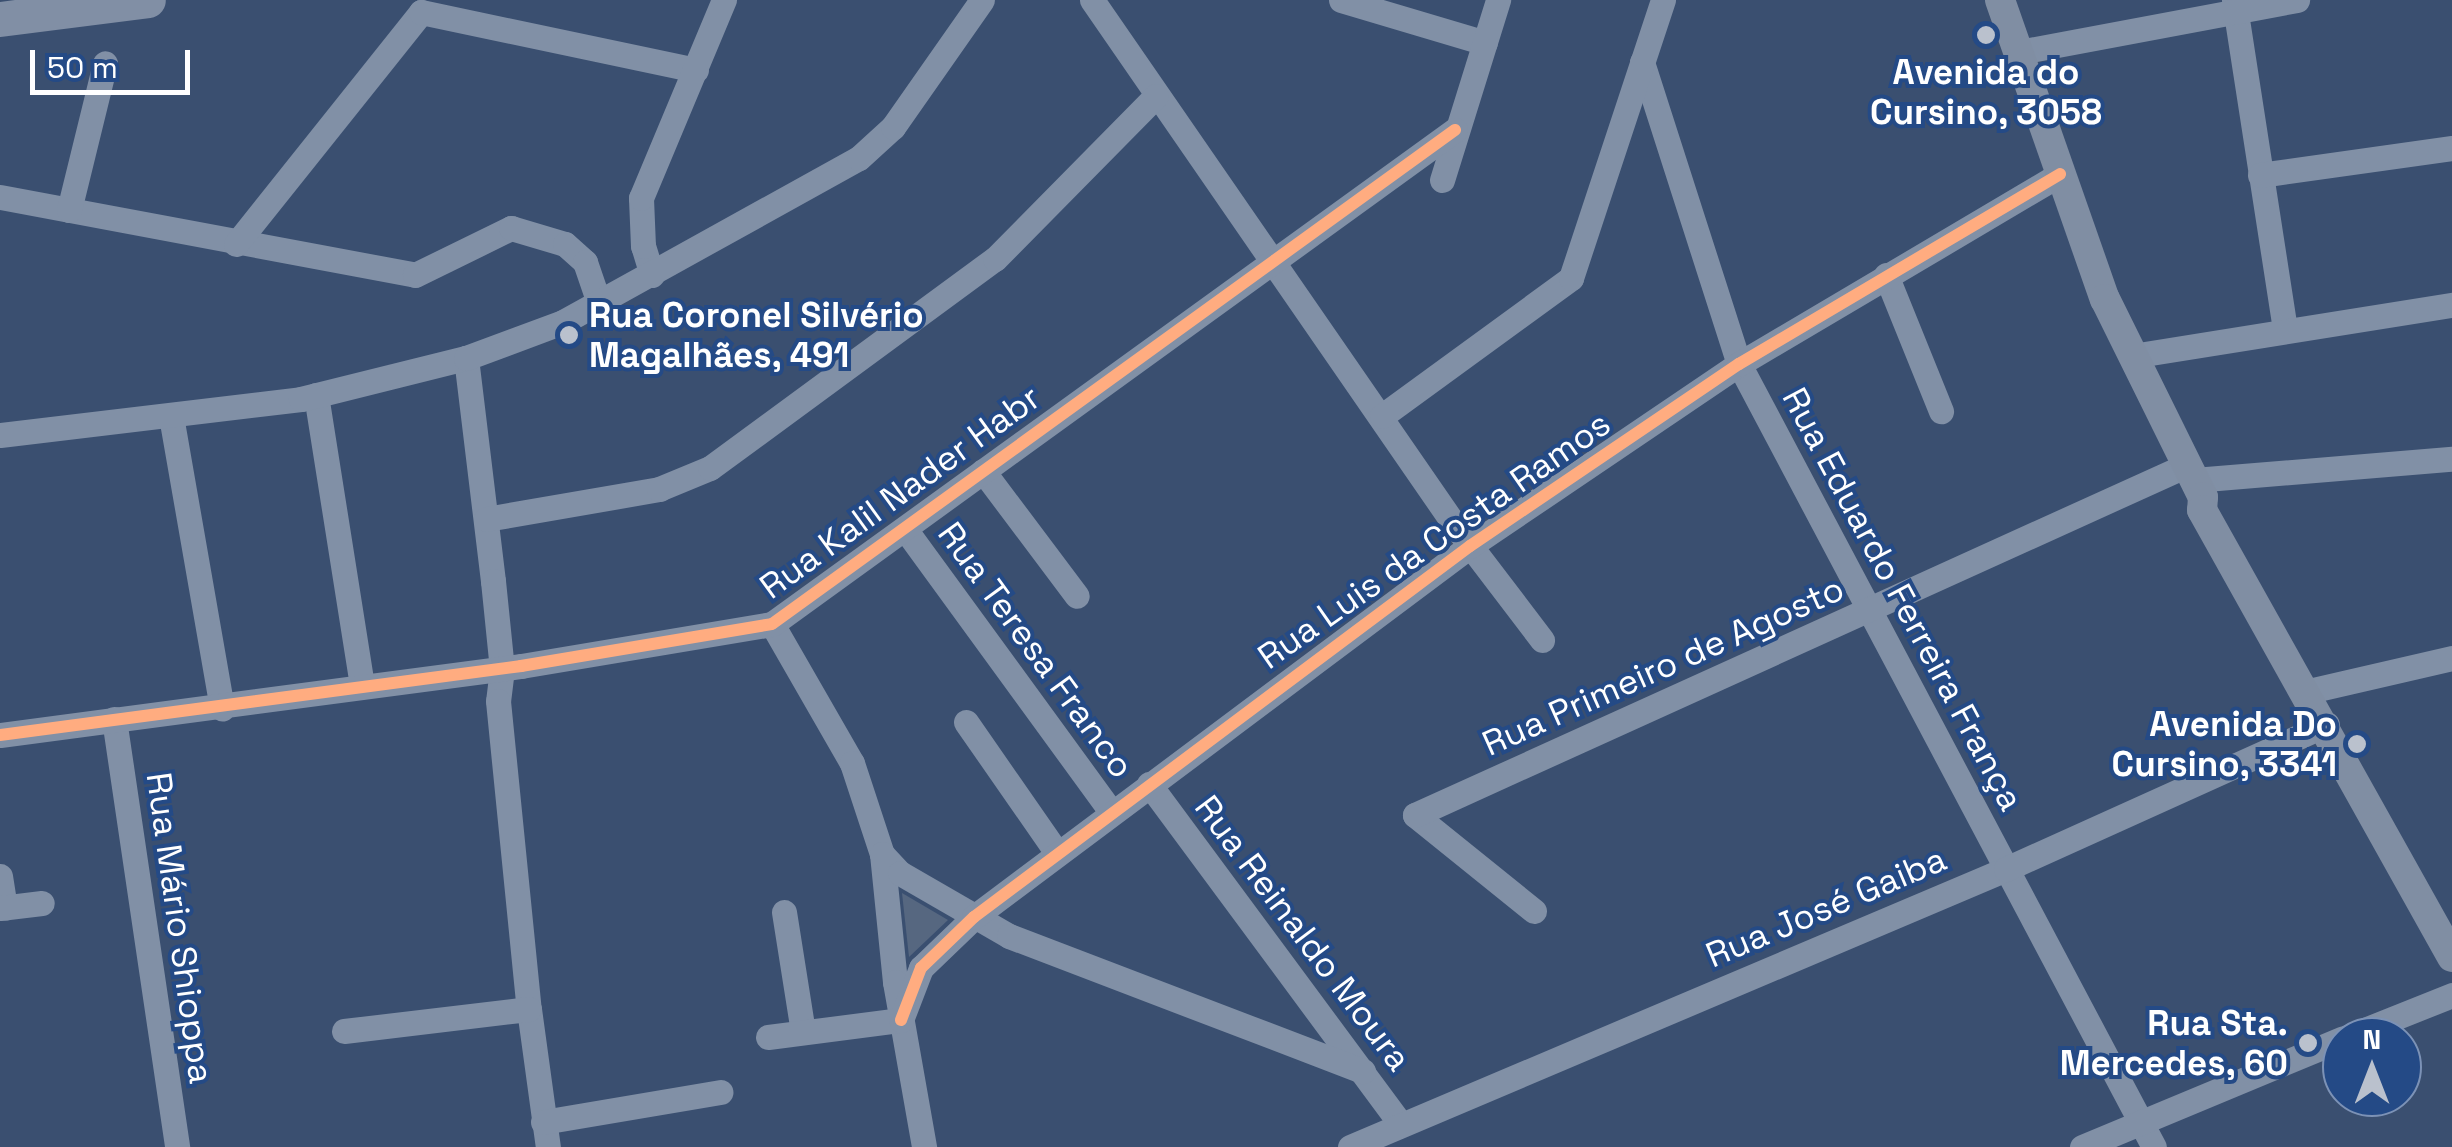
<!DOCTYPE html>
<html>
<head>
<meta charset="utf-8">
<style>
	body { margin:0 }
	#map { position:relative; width:2452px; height:1147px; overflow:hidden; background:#3a4f70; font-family:"Space Grotesk",sans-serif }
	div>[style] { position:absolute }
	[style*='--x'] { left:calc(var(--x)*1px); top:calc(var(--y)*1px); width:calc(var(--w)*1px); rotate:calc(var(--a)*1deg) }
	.building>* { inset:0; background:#566780 }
	.minor>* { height:25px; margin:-12.5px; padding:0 12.5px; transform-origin:12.5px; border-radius:12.5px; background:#8190a6 }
	.major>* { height:30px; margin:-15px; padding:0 15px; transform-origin:15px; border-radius:15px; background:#808ea3 }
	.highway>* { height:35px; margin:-17.5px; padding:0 17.5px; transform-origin:17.5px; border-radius:17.5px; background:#818fa5 }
	.cycleway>* { height:12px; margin:-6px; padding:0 6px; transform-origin:6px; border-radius:6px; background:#ffac80 }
	.dots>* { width:28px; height:28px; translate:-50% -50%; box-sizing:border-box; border:5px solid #244a86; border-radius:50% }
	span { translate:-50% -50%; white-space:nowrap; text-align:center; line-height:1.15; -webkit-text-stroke:8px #244a86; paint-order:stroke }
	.poi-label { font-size:35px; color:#fff; font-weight:700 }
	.left { translate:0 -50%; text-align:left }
	.right { translate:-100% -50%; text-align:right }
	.street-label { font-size:35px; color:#fff }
	.north { position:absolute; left:2322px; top:1017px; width:100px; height:100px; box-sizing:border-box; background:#244a86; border:2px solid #7c92b6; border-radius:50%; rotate:0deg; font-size:28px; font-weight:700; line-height:40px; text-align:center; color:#fff }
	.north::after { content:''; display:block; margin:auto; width:35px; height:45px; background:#bac1cd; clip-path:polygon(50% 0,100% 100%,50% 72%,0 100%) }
	.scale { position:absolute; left:30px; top:50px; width:160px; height:45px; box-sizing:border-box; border:5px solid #fff; border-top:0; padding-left:12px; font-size:30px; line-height:35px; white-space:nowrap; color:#fff; -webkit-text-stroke:8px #244a86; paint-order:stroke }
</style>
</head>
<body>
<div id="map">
	<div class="building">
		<div style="clip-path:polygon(902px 893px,948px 920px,909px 957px)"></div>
	</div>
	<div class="minor">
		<div style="--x:1092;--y:0;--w:640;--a:55.37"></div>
		<div style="--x:1456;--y:527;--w:142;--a:52.7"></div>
		<div style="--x:1341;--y:0;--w:150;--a:16.6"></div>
		<div style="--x:2234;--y:0;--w:332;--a:81.2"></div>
		<div style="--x:2019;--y:52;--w:283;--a:-10.6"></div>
		<div style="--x:1642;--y:62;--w:317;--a:72.2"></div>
		<div style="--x:1739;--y:364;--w:886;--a:62.08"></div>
		<div style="--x:2260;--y:175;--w:194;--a:-8"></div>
		<div style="--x:1442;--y:180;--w:189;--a:-72.7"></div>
		<div style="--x:0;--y:197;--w:422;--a:10.6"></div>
		<div style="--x:415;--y:275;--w:107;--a:-26.1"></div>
		<div style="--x:511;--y:228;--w:56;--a:16.5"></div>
		<div style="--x:565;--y:244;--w:27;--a:42"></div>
		<div style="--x:585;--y:262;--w:43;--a:71.1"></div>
		<div style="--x:69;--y:210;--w:151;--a:-76.2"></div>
		<div style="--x:236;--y:244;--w:297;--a:-51.4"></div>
		<div style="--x:421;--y:12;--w:281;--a:11.9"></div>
		<div style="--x:652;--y:275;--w:30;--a:-107"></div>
		<div style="--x:643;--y:246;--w:48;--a:-92.4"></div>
		<div style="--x:641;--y:198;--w:215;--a:-67.3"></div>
		<div style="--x:1886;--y:275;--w:147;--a:68"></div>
		<div style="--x:2132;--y:356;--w:324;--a:-9.1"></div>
		<div style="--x:466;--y:358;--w:225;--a:83.1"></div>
		<div style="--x:493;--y:581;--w:88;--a:84.2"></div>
		<div style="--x:502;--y:669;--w:32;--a:97"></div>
		<div style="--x:498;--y:701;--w:310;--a:84.3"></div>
		<div style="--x:529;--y:1009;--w:139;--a:82.2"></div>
		<div style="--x:316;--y:395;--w:295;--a:81"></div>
		<div style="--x:171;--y:416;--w:297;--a:80.1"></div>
		<div style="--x:1382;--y:416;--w:234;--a:-36.1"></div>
		<div style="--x:1571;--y:278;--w:293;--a:-71.7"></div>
		<div style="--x:0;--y:435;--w:303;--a:-6.8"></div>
		<div style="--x:301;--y:399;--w:170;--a:-14"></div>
		<div style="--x:466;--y:358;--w:103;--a:-20.4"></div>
		<div style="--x:563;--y:322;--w:338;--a:-29"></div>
		<div style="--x:859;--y:158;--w:46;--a:-42.4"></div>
		<div style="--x:893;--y:127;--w:155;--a:-55"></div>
		<div style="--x:983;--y:471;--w:156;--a:53.1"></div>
		<div style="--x:2194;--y:480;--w:259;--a:-4.7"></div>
		<div style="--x:486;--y:519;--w:176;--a:-9.8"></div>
		<div style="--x:659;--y:489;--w:55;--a:-22.4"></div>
		<div style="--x:710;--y:468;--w:353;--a:-36.3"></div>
		<div style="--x:995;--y:259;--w:229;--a:-45.4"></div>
		<div style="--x:905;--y:529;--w:350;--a:53.9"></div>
		<div style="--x:772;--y:624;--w:160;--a:60.1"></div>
		<div style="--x:852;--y:763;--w:96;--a:71.8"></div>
		<div style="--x:882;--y:854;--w:129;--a:84.2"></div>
		<div style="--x:895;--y:982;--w:168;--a:80"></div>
		<div style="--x:2309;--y:691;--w:147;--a:-13"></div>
		<div style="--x:114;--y:719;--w:433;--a:81.6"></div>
		<div style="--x:966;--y:722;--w:160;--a:55.2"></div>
		<div style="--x:0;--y:735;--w:526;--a:-7.54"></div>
		<div style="--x:521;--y:666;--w:254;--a:-9.5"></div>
		<div style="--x:772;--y:624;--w:843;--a:-35.88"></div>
		<div style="--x:1149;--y:784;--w:423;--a:53.5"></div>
		<div style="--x:882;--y:854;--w:26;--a:47"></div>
		<div style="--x:900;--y:873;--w:126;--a:30"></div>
		<div style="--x:1009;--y:936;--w:379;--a:20.9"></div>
		<div style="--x:0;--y:876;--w:32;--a:81"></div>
		<div style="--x:0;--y:908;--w:42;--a:-6.8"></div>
		<div style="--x:1534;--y:911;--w:153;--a:-141.1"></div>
		<div style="--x:1415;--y:815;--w:848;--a:-24.39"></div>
		<div style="--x:784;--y:912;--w:121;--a:81"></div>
		<div style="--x:344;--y:1031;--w:186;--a:-6.8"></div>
		<div style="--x:768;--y:1037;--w:134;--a:-7.3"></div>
		<div style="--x:901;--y:1020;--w:56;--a:-69"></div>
		<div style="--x:921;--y:968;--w:74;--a:-43.9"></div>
		<div style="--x:974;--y:917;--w:619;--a:-36.8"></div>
		<div style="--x:1470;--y:546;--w:325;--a:-34.1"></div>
		<div style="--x:1739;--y:364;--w:373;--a:-30.6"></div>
		<div style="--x:2347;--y:1037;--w:113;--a:-21.8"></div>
		<div style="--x:543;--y:1122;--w:180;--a:-9.6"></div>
		<div style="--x:1350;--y:1147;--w:712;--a:-22.97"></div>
		<div style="--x:2006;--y:869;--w:352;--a:-24.3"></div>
		<div style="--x:2082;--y:1147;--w:282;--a:-22.6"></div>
	</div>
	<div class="major">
		<div style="--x:2000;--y:0;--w:317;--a:70.7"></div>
		<div style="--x:2105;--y:299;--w:221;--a:63.7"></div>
		<div style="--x:2203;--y:497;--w:13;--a:94"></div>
		<div style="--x:2202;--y:510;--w:512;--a:60.78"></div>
	</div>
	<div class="highway">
		<div style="--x:0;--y:19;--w:149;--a:-7.3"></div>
	</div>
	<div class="cycleway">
		<div style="--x:0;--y:735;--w:526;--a:-7.54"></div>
		<div style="--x:521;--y:666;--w:254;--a:-9.5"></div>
		<div style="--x:772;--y:624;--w:843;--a:-35.88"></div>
		<div style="--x:901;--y:1020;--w:56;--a:-69"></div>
		<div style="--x:921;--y:968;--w:74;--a:-43.9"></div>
		<div style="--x:974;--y:917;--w:619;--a:-36.8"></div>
		<div style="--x:1470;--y:546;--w:325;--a:-34.1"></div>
		<div style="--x:1739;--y:364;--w:373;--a:-30.6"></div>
	</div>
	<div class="dots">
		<div style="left:1986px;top:35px;background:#bac1cd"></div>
		<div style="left:569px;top:335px;background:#bac1cd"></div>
		<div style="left:2357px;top:744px;background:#bac1cd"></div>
		<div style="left:2308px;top:1043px;background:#bac1cd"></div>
	</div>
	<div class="poi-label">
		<span style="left:1986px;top:92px">Avenida do<br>Cursino, 3058</span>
		<span class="left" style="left:589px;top:335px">Rua Coronel Silvério<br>Magalhães, 491</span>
		<span class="right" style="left:2337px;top:744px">Avenida Do<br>Cursino, 3341</span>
		<span class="right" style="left:2288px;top:1043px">Rua Sta.<br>Mercedes, 60</span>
	</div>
	<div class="street-label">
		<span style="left:900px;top:492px;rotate:-36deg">Rua Kalil Nader Habr</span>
		<span style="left:1434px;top:540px;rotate:-35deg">Rua Luis da Costa Ramos</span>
		<span style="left:1903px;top:599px;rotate:62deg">Rua Eduardo Ferreira França</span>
		<span style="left:1036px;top:650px;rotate:54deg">Rua Teresa Franco</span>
		<span style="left:1663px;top:666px;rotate:-24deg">Rua Primeiro de Agosto</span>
		<span style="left:1826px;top:907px;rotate:-23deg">Rua José Gaiba</span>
		<span style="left:180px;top:928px;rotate:82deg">Rua Mário Shioppa</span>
		<span style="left:1303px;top:933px;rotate:53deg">Rua Reinaldo Moura</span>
	</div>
	<div class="north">N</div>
	<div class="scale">50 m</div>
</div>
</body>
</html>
